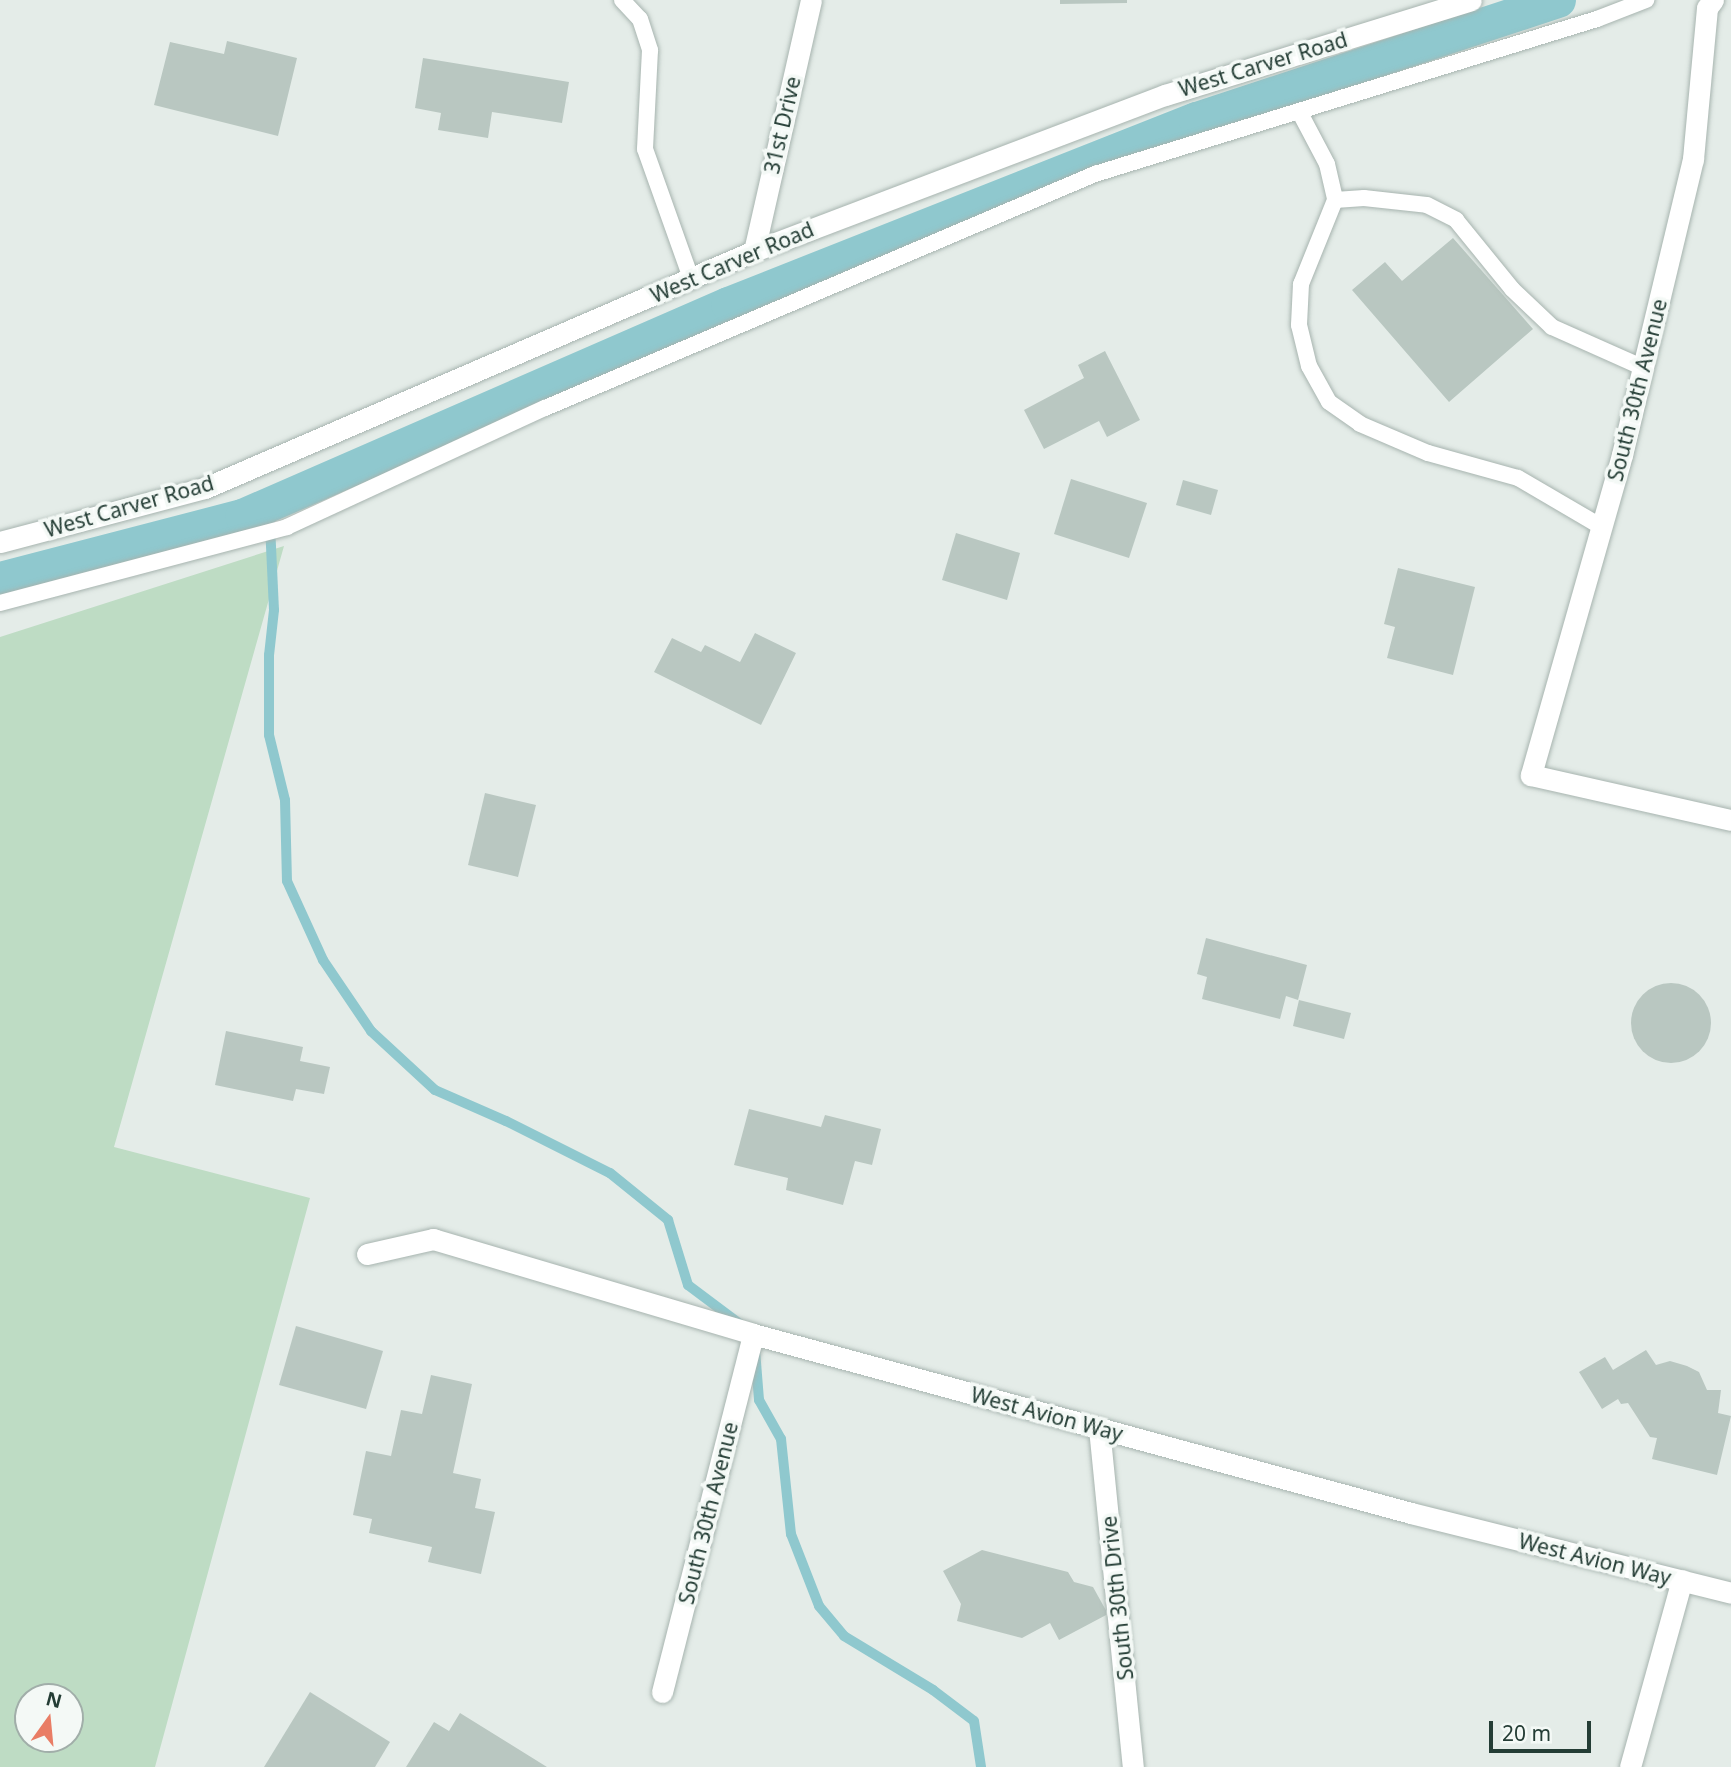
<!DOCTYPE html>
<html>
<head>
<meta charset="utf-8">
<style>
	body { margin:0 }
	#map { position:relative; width:1731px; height:1767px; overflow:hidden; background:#e4ece8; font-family:"Noto Sans",sans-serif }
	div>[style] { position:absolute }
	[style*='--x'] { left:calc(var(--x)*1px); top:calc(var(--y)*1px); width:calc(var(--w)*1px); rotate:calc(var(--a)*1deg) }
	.green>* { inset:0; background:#bedcc4 }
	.stream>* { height:10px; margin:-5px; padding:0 5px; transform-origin:5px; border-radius:5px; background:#8fc8ce }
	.canal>* { height:35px; margin:-17.5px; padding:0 17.5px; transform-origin:17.5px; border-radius:17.5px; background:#8fc8ce }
	.building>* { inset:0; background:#b9c7c1 }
	.round { border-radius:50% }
	.roads { filter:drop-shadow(0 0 2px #a7b4af) drop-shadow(0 0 2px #a7b4af) }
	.lane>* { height:16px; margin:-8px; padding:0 8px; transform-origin:8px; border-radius:8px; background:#fff }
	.street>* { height:21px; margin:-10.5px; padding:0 10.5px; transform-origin:10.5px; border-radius:10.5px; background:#fff }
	span { translate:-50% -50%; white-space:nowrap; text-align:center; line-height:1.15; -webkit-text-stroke:7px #f4f9f6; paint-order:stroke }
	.street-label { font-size:21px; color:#243d35 }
	.north { position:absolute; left:14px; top:1683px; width:70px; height:70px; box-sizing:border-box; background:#f4f9f6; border:2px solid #a1aea9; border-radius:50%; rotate:15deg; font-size:19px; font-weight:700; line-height:28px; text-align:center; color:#243d35 }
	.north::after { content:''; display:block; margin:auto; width:24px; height:32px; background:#e97d65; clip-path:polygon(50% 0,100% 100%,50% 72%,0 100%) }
	.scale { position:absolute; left:1489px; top:1721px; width:102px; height:32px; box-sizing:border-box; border:4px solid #243d35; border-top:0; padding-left:9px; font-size:21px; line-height:24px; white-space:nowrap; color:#243d35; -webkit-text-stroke:5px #f4f9f6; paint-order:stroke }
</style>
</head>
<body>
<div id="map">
	<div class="green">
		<div style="clip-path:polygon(evenodd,284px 546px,114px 1147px,310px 1198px,155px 1767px,0 1767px,0 637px,284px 546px,70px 1697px,70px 1739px,28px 1739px,28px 1697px,70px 1697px)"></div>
	</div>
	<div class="stream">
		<div style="--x:269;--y:504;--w:106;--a:87.3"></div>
		<div style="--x:274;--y:610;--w:45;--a:96.3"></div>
		<div style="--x:269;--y:655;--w:80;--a:90"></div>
		<div style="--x:269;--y:735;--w:67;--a:76.2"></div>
		<div style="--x:285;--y:800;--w:81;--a:88.6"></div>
		<div style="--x:287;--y:881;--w:87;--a:65.5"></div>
		<div style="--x:323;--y:960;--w:86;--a:55.9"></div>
		<div style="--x:371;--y:1031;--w:87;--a:42.7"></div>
		<div style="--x:435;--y:1090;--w:77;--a:23.6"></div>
		<div style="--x:506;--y:1121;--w:116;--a:26.6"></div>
		<div style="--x:610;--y:1173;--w:75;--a:39"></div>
		<div style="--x:668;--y:1220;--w:68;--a:72.9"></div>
		<div style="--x:688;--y:1285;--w:65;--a:36.9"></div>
		<div style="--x:755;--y:1350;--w:50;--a:85.4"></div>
		<div style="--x:759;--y:1400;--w:45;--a:60.6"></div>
		<div style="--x:781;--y:1439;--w:96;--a:84"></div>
		<div style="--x:791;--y:1534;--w:77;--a:68.7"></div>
		<div style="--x:819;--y:1606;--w:39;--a:50"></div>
		<div style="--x:844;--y:1636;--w:104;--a:31.2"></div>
		<div style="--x:933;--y:1690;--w:51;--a:37.1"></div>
		<div style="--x:974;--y:1721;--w:47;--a:81.3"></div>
	</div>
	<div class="canal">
		<div style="--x:0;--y:579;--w:250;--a:-14.6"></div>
		<div style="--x:242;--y:516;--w:530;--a:-23.57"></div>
		<div style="--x:728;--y:304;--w:503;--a:-21.57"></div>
		<div style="--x:1196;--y:119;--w:381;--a:-18.2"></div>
	</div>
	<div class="building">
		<div style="clip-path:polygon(1060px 0,1127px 0,1127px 3px,1060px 4px)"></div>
		<div style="clip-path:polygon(227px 41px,297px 58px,278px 136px,154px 105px,170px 42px,224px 54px)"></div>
		<div style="clip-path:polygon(423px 58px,569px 82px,562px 123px,492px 112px,488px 138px,438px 130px,441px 113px,415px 108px)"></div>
		<div style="clip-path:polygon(1453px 238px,1533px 329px,1449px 402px,1352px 290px,1385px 262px,1402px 281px)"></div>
		<div style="clip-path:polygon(1105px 351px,1140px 420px,1107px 437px,1099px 421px,1044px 449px,1024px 410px,1084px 378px,1078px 365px)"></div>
		<div style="clip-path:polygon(1071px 479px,1147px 503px,1129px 558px,1054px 534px)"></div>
		<div style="clip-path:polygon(1183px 480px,1218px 490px,1211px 515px,1176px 505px)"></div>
		<div style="clip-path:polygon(956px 533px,1020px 553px,1007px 600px,942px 580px)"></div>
		<div style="clip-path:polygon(1398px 568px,1475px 587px,1453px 675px,1387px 658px,1395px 627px,1384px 624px)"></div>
		<div style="clip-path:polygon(755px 633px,796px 653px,761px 725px,654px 672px,672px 638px,701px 652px,705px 645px,740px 662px)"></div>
		<div style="clip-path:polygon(485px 793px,536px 805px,518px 877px,468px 865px)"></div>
		<div style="clip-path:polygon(1206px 938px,1307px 965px,1298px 1000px,1286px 996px,1280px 1019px,1202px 999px,1207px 977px,1197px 974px)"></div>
		<div class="round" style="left:1631px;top:983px;width:80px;height:80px"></div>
		<div style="clip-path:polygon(1299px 1000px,1351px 1013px,1344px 1039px,1293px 1026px)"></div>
		<div style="clip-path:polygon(226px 1031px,303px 1047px,300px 1061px,330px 1067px,324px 1094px,296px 1089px,293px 1101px,215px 1085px)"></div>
		<div style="clip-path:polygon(749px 1109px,821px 1127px,825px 1115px,881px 1129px,872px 1165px,855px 1161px,843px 1205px,786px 1190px,788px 1178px,734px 1165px)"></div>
		<div style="clip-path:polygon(296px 1326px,383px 1351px,366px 1409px,279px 1385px)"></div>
		<div style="clip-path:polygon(1646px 1350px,1656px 1365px,1670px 1361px,1687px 1366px,1699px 1372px,1707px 1390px,1721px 1390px,1718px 1413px,1731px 1416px,1717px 1475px,1652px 1459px,1657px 1438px,1650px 1437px,1628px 1403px,1621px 1404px,1618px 1399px,1602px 1409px,1579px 1372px,1605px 1357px,1613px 1370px)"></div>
		<div style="clip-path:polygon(431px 1375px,472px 1384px,453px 1473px,481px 1479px,475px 1508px,495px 1512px,481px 1574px,428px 1562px,432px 1547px,369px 1533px,372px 1519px,353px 1515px,366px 1451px,391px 1456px,401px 1410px,422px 1414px)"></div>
		<div style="clip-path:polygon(982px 1550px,1068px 1572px,1074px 1582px,1093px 1587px,1108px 1614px,1059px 1640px,1050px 1623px,1022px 1638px,957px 1621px,961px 1604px,943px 1571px)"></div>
		<div style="clip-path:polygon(310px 1692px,390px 1742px,375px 1767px,264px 1767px)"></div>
		<div style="clip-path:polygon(460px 1713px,547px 1767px,406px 1767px,434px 1722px,449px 1731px)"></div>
	</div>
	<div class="roads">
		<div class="lane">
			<div style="--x:622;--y:0;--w:26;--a:47"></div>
			<div style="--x:640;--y:19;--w:33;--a:72"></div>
			<div style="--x:650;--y:50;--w:99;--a:92.9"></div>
			<div style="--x:645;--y:149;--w:137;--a:70.4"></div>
			<div style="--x:1299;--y:111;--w:60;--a:62.2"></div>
			<div style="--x:1327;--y:164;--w:37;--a:77"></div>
			<div style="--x:1335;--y:200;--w:91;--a:112"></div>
			<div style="--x:1301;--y:284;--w:41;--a:92.8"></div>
			<div style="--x:1299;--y:325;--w:42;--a:76.3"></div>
			<div style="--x:1309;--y:366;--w:41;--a:60.9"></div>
			<div style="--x:1329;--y:402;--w:38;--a:35"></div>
			<div style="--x:1360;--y:424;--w:74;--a:23.1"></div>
			<div style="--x:1428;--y:453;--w:93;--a:15.5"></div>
			<div style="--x:1518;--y:478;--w:97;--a:30.3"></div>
			<div style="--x:1335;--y:200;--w:29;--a:-4"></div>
			<div style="--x:1364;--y:198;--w:63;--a:6.3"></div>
			<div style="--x:1427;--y:205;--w:33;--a:27"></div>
			<div style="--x:1456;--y:220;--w:89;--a:50.9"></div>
			<div style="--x:1512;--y:289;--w:55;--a:43.5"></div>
			<div style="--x:1552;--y:327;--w:101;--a:24"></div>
			<div style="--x:0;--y:603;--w:297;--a:-14.8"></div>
			<div style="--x:287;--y:527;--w:284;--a:-24.8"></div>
			<div style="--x:545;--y:408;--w:598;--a:-23.05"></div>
			<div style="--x:1095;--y:174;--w:525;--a:-17.16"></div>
			<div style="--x:1597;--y:19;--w:53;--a:-21.2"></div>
		</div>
		<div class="street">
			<div style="--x:1713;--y:0;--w:10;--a:127"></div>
			<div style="--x:1707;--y:8;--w:152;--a:95.3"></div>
			<div style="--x:1693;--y:159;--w:304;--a:103.5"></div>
			<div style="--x:1622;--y:455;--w:333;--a:105.9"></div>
			<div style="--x:1531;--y:775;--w:205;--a:12.7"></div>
			<div style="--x:754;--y:251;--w:257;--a:-77.2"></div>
			<div style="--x:0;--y:542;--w:212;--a:-14.8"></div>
			<div style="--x:205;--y:488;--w:598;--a:-23.35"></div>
			<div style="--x:754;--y:251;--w:440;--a:-20.8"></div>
			<div style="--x:1165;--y:95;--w:320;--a:-17.2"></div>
			<div style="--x:367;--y:1254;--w:68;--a:-12.8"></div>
			<div style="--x:433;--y:1239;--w:334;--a:16.5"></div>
			<div style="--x:753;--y:1334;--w:682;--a:15.22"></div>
			<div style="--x:1411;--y:1513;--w:330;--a:14"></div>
			<div style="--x:1099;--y:1428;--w:341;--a:84.3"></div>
			<div style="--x:662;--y:1692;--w:369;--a:-75.7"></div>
			<div style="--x:1630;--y:1767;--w:194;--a:-74.5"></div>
		</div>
	</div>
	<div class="street-label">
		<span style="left:1263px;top:64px;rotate:-17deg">West Carver Road</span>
		<span style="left:782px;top:125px;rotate:-77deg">31st Drive</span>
		<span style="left:732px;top:262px;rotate:-23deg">West Carver Road</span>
		<span style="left:1637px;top:390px;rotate:-76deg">South 30th Avenue</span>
		<span style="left:129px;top:506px;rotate:-16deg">West Carver Road</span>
		<span style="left:1047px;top:1414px;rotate:15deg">West Avion Way</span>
		<span style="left:708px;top:1513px;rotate:-76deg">South 30th Avenue</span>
		<span style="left:1595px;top:1559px;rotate:14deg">West Avion Way</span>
		<span style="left:1117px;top:1598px;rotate:-96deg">South 30th Drive</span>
	</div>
	<div class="north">N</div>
	<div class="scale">20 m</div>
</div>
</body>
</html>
